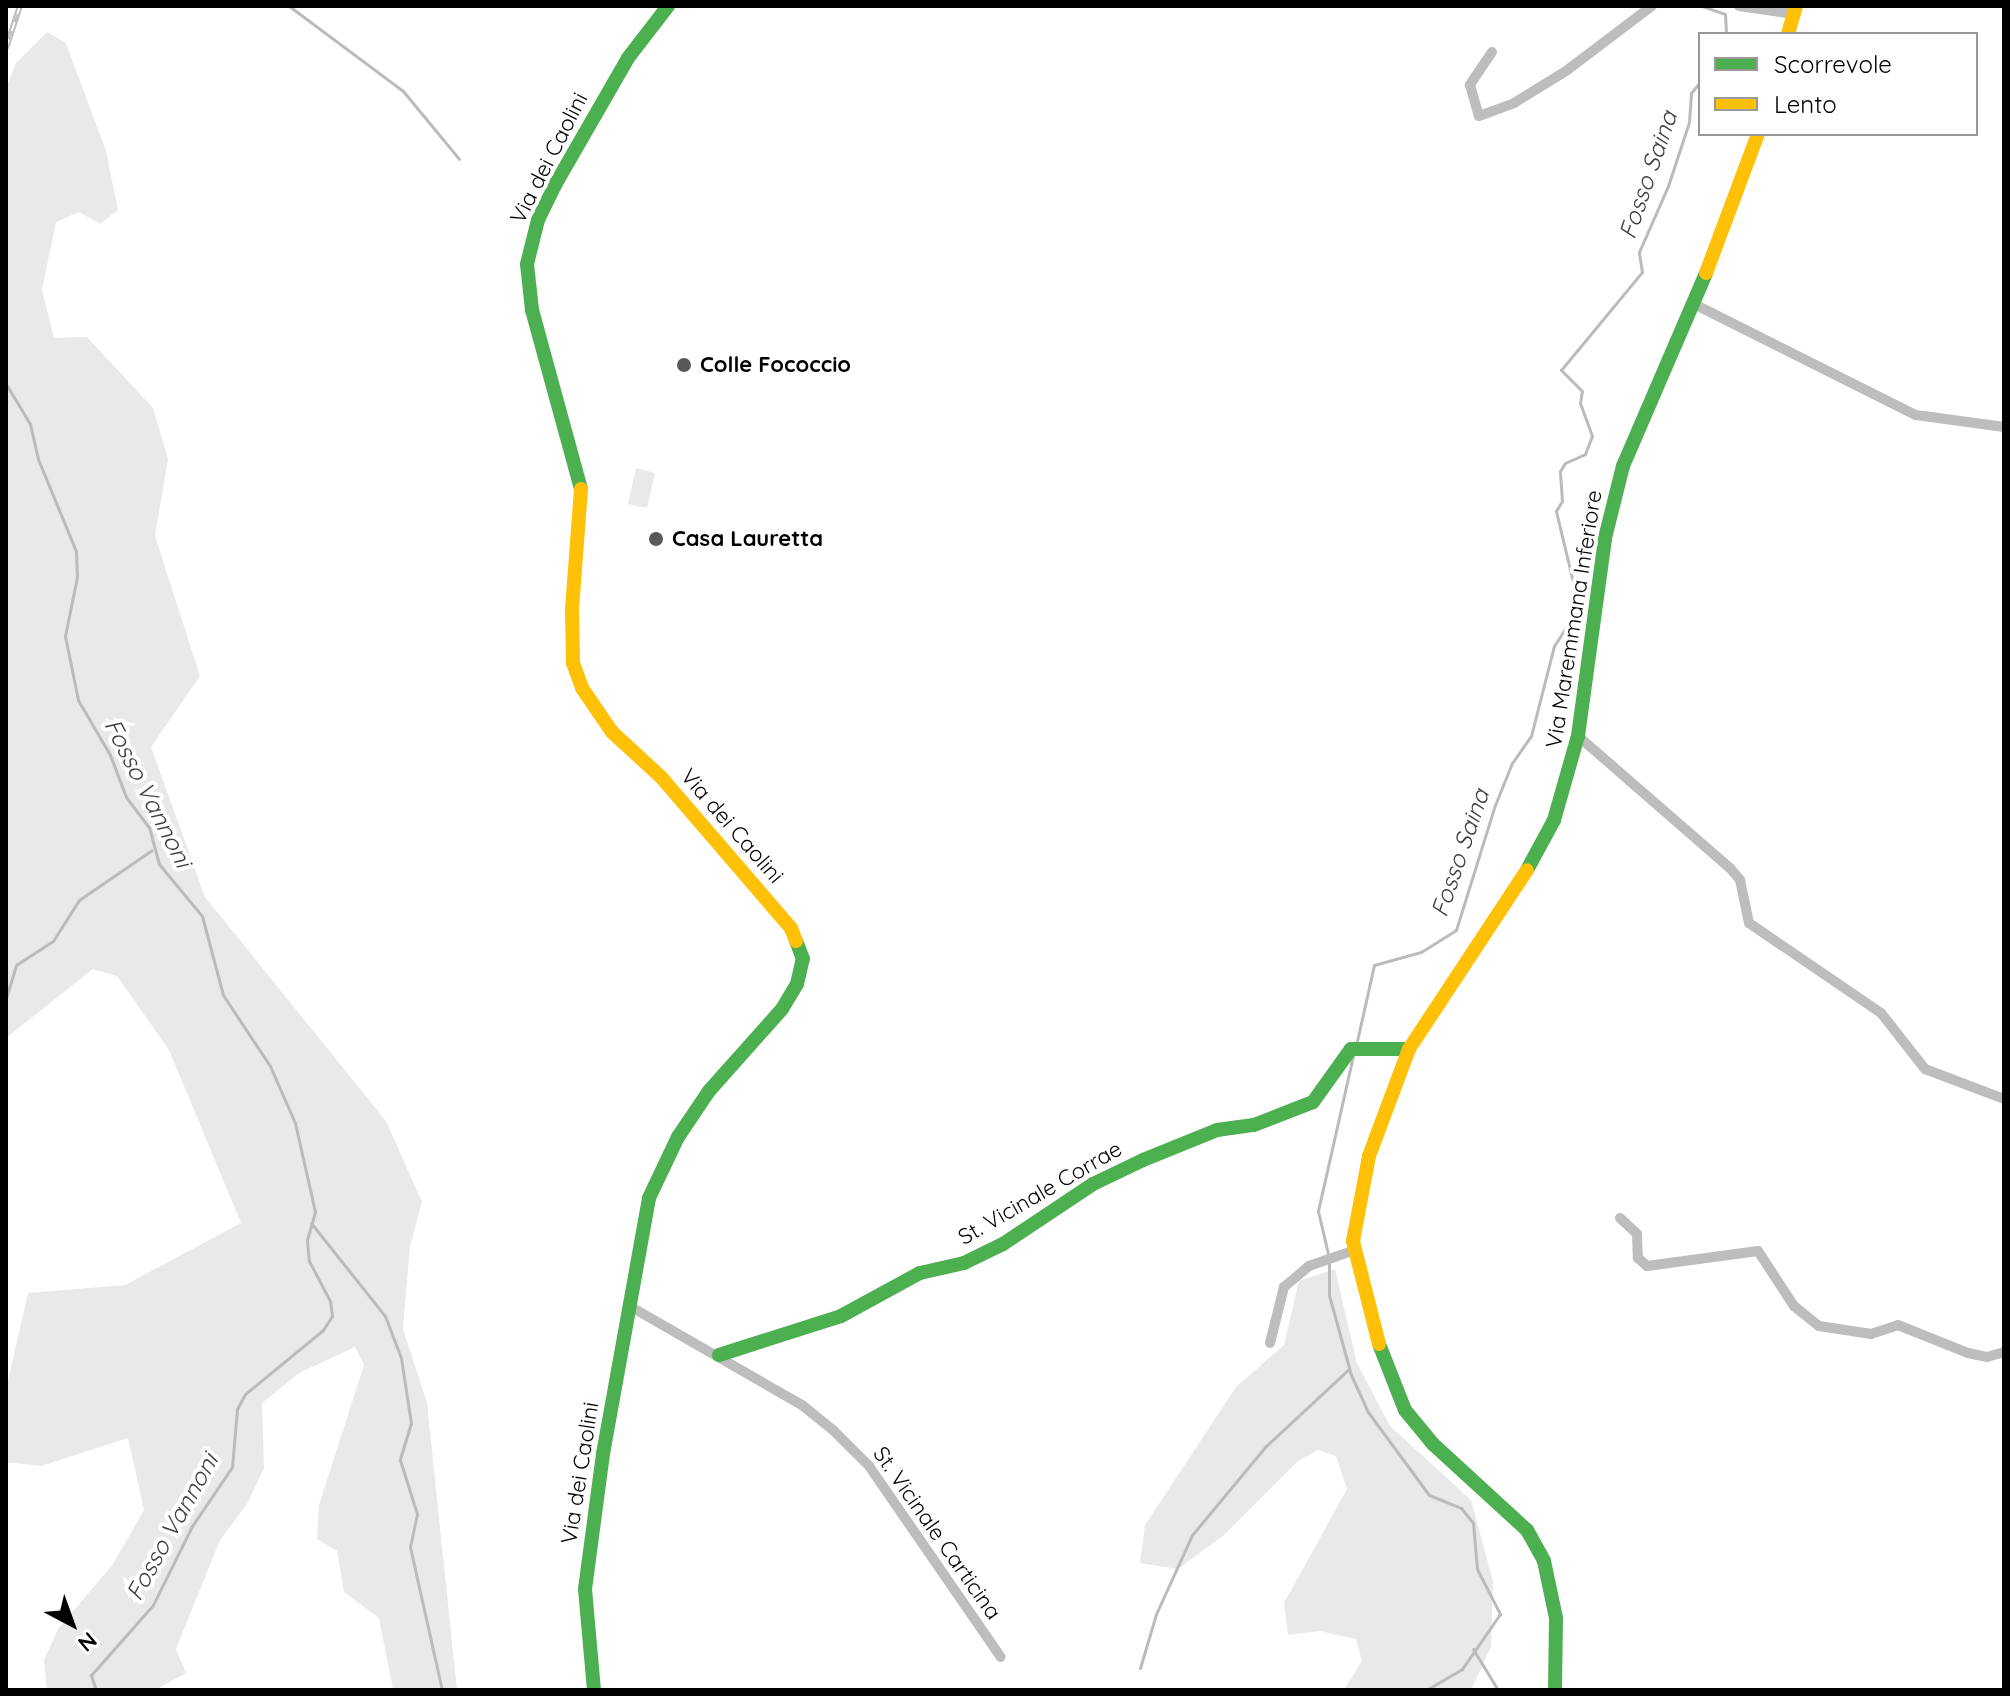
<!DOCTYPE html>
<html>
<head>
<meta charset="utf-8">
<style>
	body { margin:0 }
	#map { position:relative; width:2010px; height:1696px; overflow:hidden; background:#fff; font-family:Quicksand,sans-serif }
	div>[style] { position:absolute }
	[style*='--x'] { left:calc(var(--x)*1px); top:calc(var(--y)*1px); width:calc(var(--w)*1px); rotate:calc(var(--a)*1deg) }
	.green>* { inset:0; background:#e9e9e9 }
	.stream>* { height:3px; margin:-1.5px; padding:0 1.5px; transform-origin:1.5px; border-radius:1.5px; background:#bbb }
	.street>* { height:10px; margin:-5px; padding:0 5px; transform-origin:5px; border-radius:5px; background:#bdbdbd }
	.fast>* { height:14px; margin:-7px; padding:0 7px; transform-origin:7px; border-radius:7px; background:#4caf50 }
	.slow>* { height:14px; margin:-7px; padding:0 7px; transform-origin:7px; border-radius:7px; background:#ffc107 }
	.rail>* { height:6px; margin-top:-3px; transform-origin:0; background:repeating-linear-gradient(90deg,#fff 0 9px,#bdbdbd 0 18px); box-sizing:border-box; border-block:2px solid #bdbdbd }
	.dots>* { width:22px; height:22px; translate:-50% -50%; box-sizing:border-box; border:4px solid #fff; border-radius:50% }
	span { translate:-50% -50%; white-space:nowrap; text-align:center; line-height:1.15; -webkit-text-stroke:8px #fff; paint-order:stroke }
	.street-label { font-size:22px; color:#000 }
	.poi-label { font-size:22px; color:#000; font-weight:700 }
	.left { translate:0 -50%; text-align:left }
	.water-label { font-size:24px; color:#3f3f3f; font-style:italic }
	.frame { position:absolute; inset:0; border:8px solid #000; pointer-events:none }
	.legend { position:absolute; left:1698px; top:32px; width:280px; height:104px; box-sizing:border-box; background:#fff; border:2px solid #999; margin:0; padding:10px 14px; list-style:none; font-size:24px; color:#000 }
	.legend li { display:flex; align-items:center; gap:16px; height:40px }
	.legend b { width:40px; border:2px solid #999 }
	.north { position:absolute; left:32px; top:1584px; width:80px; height:80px; -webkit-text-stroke:6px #fff; paint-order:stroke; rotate:139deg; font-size:22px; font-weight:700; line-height:32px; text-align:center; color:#000 }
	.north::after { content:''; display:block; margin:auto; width:28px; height:36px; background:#000; clip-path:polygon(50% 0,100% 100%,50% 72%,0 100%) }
</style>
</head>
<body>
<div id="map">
	<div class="green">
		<div style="clip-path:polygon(47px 32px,66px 43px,106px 151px,118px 210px,100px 224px,79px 212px,56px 222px,42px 290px,54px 338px,87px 337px,153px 408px,168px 459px,155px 536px,200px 676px,151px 747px,205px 897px,386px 1121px,422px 1202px,410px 1246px,403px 1329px,427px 1403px,457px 1690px,393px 1690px,379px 1618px,344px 1592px,337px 1551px,317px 1539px,319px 1505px,364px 1365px,355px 1347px,299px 1373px,262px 1403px,264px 1468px,247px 1504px,220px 1540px,176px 1649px,186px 1673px,155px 1690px,47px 1690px,44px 1660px,58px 1629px,113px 1564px,144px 1510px,128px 1438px,41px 1466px,6px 1462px,6px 1389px,28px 1293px,125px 1285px,241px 1223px,169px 1050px,117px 976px,93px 969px,6px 1038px,6px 88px,16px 63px)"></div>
		<div style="clip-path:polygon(636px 468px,655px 473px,647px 508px,628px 504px)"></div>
		<div style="clip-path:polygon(1335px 1269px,1357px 1363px,1390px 1426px,1471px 1500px,1493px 1581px,1491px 1647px,1471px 1690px,1344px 1690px,1362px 1661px,1356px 1639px,1320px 1631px,1288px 1635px,1284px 1603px,1347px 1489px,1336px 1456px,1318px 1450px,1298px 1461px,1224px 1535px,1178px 1569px,1140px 1563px,1145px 1525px,1236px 1387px,1284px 1345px,1299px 1281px)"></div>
	</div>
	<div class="stream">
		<div style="--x:289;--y:6;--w:142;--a:36.7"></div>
		<div style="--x:403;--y:91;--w:88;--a:50.5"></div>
		<div style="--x:1702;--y:6;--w:24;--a:19"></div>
		<div style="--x:1725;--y:14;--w:20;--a:87"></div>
		<div style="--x:6;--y:384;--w:47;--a:59"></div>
		<div style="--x:30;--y:424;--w:36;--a:77"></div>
		<div style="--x:38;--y:459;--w:100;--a:67.6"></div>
		<div style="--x:76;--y:551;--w:26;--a:88"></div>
		<div style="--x:77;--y:577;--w:60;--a:101.5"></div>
		<div style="--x:65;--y:636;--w:65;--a:78.5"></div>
		<div style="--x:78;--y:700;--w:64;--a:59.8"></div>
		<div style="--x:110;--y:755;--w:45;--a:69.1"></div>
		<div style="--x:126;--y:797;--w:38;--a:53"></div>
		<div style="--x:149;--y:827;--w:38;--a:75"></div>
		<div style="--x:159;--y:864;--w:67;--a:50.4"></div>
		<div style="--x:202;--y:916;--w:82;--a:75.1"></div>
		<div style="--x:223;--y:995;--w:85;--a:56.5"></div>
		<div style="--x:270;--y:1066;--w:62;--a:66.3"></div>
		<div style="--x:295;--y:1123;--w:91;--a:77.3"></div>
		<div style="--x:315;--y:1212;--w:29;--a:106"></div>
		<div style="--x:307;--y:1240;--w:21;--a:85"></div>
		<div style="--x:309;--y:1261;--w:45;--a:62.3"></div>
		<div style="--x:330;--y:1301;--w:15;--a:82"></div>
		<div style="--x:332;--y:1316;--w:17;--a:123"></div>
		<div style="--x:323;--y:1330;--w:101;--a:140.6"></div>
		<div style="--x:245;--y:1394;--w:17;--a:118"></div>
		<div style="--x:237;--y:1409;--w:58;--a:94.9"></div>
		<div style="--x:232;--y:1467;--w:71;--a:124.1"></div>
		<div style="--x:192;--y:1526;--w:88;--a:116.3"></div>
		<div style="--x:153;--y:1605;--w:94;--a:131.5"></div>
		<div style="--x:91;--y:1675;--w:16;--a:72"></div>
		<div style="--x:6;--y:998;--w:34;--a:-73"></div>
		<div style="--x:16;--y:965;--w:44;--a:-33"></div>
		<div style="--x:53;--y:941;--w:49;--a:-57.6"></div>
		<div style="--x:79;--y:900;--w:88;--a:-34.4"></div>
		<div style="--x:1357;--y:1041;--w:78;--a:-77.4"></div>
		<div style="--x:1374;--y:965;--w:49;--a:-15.5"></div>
		<div style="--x:1421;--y:952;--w:41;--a:-32.2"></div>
		<div style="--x:1456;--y:930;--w:131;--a:-72.7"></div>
		<div style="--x:1495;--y:805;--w:45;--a:-68"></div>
		<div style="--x:1512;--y:763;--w:33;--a:-55"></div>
		<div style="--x:1531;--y:736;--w:93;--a:-75.7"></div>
		<div style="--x:1554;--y:646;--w:46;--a:-57.3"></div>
		<div style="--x:1579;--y:607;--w:99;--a:-103.5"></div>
		<div style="--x:1556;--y:511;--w:12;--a:-59"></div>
		<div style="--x:1562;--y:501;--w:30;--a:-94"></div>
		<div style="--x:1560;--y:471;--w:9;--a:-58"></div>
		<div style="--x:1565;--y:463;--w:22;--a:-24"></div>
		<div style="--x:1585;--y:454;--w:19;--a:-69"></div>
		<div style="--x:1592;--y:436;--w:35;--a:-110"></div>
		<div style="--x:1580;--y:403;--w:12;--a:-81"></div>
		<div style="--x:1582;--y:391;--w:30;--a:-135"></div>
		<div style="--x:1561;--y:370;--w:127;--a:-50.4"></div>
		<div style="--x:1642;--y:272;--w:20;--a:-99"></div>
		<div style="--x:1639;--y:252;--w:72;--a:-66.3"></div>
		<div style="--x:1668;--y:186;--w:67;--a:-71.8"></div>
		<div style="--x:1689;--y:122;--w:29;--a:-86"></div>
		<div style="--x:1691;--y:93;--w:14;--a:-51"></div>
		<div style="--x:311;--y:1223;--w:119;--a:51.5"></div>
		<div style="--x:385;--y:1316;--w:45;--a:69.1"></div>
		<div style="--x:401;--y:1358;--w:66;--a:81.3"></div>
		<div style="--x:411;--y:1423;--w:39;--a:107"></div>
		<div style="--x:400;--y:1460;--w:57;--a:72.5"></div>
		<div style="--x:417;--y:1514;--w:34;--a:102"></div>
		<div style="--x:410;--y:1547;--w:147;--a:77.4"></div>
		<div style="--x:1328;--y:1254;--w:44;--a:-103.1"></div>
		<div style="--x:1318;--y:1211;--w:159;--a:-77.3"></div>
		<div style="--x:1329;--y:1262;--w:33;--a:90"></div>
		<div style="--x:1329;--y:1295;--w:83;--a:74.6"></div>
		<div style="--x:1351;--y:1375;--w:41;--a:65.3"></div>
		<div style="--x:1368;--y:1412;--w:103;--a:53.7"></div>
		<div style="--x:1429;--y:1495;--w:35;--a:22"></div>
		<div style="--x:1461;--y:1508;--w:19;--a:51"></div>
		<div style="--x:1473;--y:1523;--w:46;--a:85"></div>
		<div style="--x:1477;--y:1569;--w:51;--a:62.9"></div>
		<div style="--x:1500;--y:1614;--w:67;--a:124.6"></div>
		<div style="--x:1462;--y:1669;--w:42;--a:149.7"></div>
		<div style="--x:1473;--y:1649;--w:48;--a:58.6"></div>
		<div style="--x:1140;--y:1668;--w:56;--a:-73.5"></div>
		<div style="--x:1156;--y:1614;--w:87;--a:-65.5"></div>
		<div style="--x:1192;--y:1535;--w:116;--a:-50.3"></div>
		<div style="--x:1266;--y:1446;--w:113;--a:-42.9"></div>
	</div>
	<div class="street">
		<div style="--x:1739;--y:6;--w:55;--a:8.4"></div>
		<div style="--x:1492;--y:52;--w:40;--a:124"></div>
		<div style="--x:1470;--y:85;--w:32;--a:74"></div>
		<div style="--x:1479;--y:116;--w:37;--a:-20"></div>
		<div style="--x:1514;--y:103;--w:61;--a:-31.6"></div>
		<div style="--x:1566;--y:71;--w:108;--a:-37.1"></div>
		<div style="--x:1692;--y:303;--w:250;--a:26.6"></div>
		<div style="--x:1916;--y:415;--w:89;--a:7.8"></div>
		<div style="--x:1578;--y:736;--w:201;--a:41"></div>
		<div style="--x:1730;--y:868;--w:16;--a:50"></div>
		<div style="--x:1740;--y:880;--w:44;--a:78.2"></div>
		<div style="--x:1749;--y:923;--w:160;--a:34.3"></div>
		<div style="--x:1881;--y:1013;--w:71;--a:51.8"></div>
		<div style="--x:1925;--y:1069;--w:85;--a:20.8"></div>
		<div style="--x:1620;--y:1218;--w:23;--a:43"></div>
		<div style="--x:1637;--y:1234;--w:24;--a:88"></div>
		<div style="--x:1638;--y:1258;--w:12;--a:42"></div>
		<div style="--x:1647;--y:1266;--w:112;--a:-7.7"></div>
		<div style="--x:1758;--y:1251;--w:66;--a:56.8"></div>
		<div style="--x:1794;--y:1306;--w:32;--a:39"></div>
		<div style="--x:1819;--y:1326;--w:53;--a:8.7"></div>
		<div style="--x:1871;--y:1334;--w:28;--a:-18"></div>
		<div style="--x:1898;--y:1325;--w:75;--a:21.8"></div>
		<div style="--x:1968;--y:1353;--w:19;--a:12"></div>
		<div style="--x:1987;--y:1357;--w:18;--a:-16"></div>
		<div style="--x:633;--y:1308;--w:195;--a:29.9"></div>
		<div style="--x:802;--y:1405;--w:40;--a:39"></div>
		<div style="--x:833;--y:1430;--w:51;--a:45"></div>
		<div style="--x:869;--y:1466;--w:232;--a:55.4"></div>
		<div style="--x:1270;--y:1343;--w:58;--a:-76"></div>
		<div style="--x:1284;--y:1287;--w:33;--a:-40"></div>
		<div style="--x:1309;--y:1266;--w:46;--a:-19.2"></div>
	</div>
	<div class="fast">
		<div style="--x:581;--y:489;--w:186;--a:-105.3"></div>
		<div style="--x:532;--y:310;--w:46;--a:-96.2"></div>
		<div style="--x:527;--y:264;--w:45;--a:-76"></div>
		<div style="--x:538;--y:220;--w:39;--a:-64"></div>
		<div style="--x:555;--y:185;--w:146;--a:-60.1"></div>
		<div style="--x:628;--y:58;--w:66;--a:-52.4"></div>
		<div style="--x:1527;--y:870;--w:57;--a:-61.6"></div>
		<div style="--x:1554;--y:820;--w:87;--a:-74.1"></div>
		<div style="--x:1578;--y:736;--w:200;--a:-82.2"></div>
		<div style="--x:1605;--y:538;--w:74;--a:-76"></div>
		<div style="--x:1623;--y:466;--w:210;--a:-66.7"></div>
		<div style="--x:1379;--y:1344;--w:71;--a:68.5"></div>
		<div style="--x:1405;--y:1410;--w:44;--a:50.5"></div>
		<div style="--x:1433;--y:1444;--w:127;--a:42.5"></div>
		<div style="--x:1527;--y:1530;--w:35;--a:61"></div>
		<div style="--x:1544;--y:1561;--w:58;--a:78.1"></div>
		<div style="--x:1556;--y:1618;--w:72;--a:90.8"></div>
		<div style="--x:719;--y:1355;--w:128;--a:-17.7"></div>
		<div style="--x:841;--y:1316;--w:90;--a:-28.6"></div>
		<div style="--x:920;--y:1273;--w:45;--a:-12.8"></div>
		<div style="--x:964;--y:1263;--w:43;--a:-26"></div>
		<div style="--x:1003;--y:1244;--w:108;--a:-33.7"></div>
		<div style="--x:1093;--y:1184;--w:55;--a:-25.6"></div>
		<div style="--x:1143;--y:1160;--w:80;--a:-22.1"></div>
		<div style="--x:1217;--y:1130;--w:37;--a:-8"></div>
		<div style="--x:1254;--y:1125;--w:63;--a:-21.3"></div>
		<div style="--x:1313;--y:1102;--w:65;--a:-54.4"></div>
		<div style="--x:1351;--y:1049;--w:58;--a:0"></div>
		<div style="--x:594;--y:1690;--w:101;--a:-95.1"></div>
		<div style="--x:585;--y:1589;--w:136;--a:-82.4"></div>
		<div style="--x:603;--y:1454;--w:260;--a:-79.8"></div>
		<div style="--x:649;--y:1198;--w:68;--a:-64.6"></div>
		<div style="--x:678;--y:1137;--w:55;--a:-56"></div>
		<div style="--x:709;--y:1091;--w:110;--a:-48.3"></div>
		<div style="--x:782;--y:1009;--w:29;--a:-59"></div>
		<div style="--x:797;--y:984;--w:26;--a:-77"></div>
		<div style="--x:803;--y:959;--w:19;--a:-111"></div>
	</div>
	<div class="slow">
		<div style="--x:1788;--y:34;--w:29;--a:-74"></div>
		<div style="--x:1706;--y:273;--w:148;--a:-69.5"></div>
		<div style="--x:581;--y:489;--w:121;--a:94.3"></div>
		<div style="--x:572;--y:610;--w:53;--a:88.9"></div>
		<div style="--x:573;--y:663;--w:27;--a:70"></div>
		<div style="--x:582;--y:688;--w:53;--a:55.7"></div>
		<div style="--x:612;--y:732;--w:67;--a:42.6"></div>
		<div style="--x:661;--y:777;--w:199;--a:49.3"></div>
		<div style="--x:791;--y:928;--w:14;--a:69"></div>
		<div style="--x:1379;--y:1344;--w:106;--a:-104.2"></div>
		<div style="--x:1353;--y:1241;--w:86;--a:-79.3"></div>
		<div style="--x:1369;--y:1156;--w:114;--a:-69.5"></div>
		<div style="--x:1409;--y:1049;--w:214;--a:-56.6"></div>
	</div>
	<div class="rail">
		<div style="--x:6;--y:48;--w:44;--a:-71.6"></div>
	</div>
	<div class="dots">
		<div style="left:684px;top:365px;background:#595959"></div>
		<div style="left:656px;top:539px;background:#595959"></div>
	</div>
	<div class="street-label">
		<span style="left:549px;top:158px;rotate:-63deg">Via dei Caolini</span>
		<span style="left:1574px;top:619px;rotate:-81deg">Via Maremmana Inferiore</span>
		<span style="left:732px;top:826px;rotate:49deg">Via dei Caolini</span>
		<span style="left:1040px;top:1193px;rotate:-30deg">St. Vicinale Corrae</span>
		<span style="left:580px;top:1473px;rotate:-81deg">Via dei Caolini</span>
		<span style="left:937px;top:1533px;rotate:55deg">St. Vicinale Carticina</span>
	</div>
	<div class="poi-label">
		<span class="left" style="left:700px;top:365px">Colle Fococcio</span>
		<span class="left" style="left:672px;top:539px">Casa Lauretta</span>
	</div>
	<div class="water-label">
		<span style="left:1648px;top:175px;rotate:-71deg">Fosso Saina</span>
		<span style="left:148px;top:793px;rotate:63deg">Fosso Vannoni</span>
		<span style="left:1460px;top:853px;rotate:-71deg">Fosso Saina</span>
		<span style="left:172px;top:1527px;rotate:-61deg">Fosso Vannoni</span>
	</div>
	<div class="frame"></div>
	<ul class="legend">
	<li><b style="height:10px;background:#4caf50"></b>Scorrevole</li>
	<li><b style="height:10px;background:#ffc107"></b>Lento</li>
	</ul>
	<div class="north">N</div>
</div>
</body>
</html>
